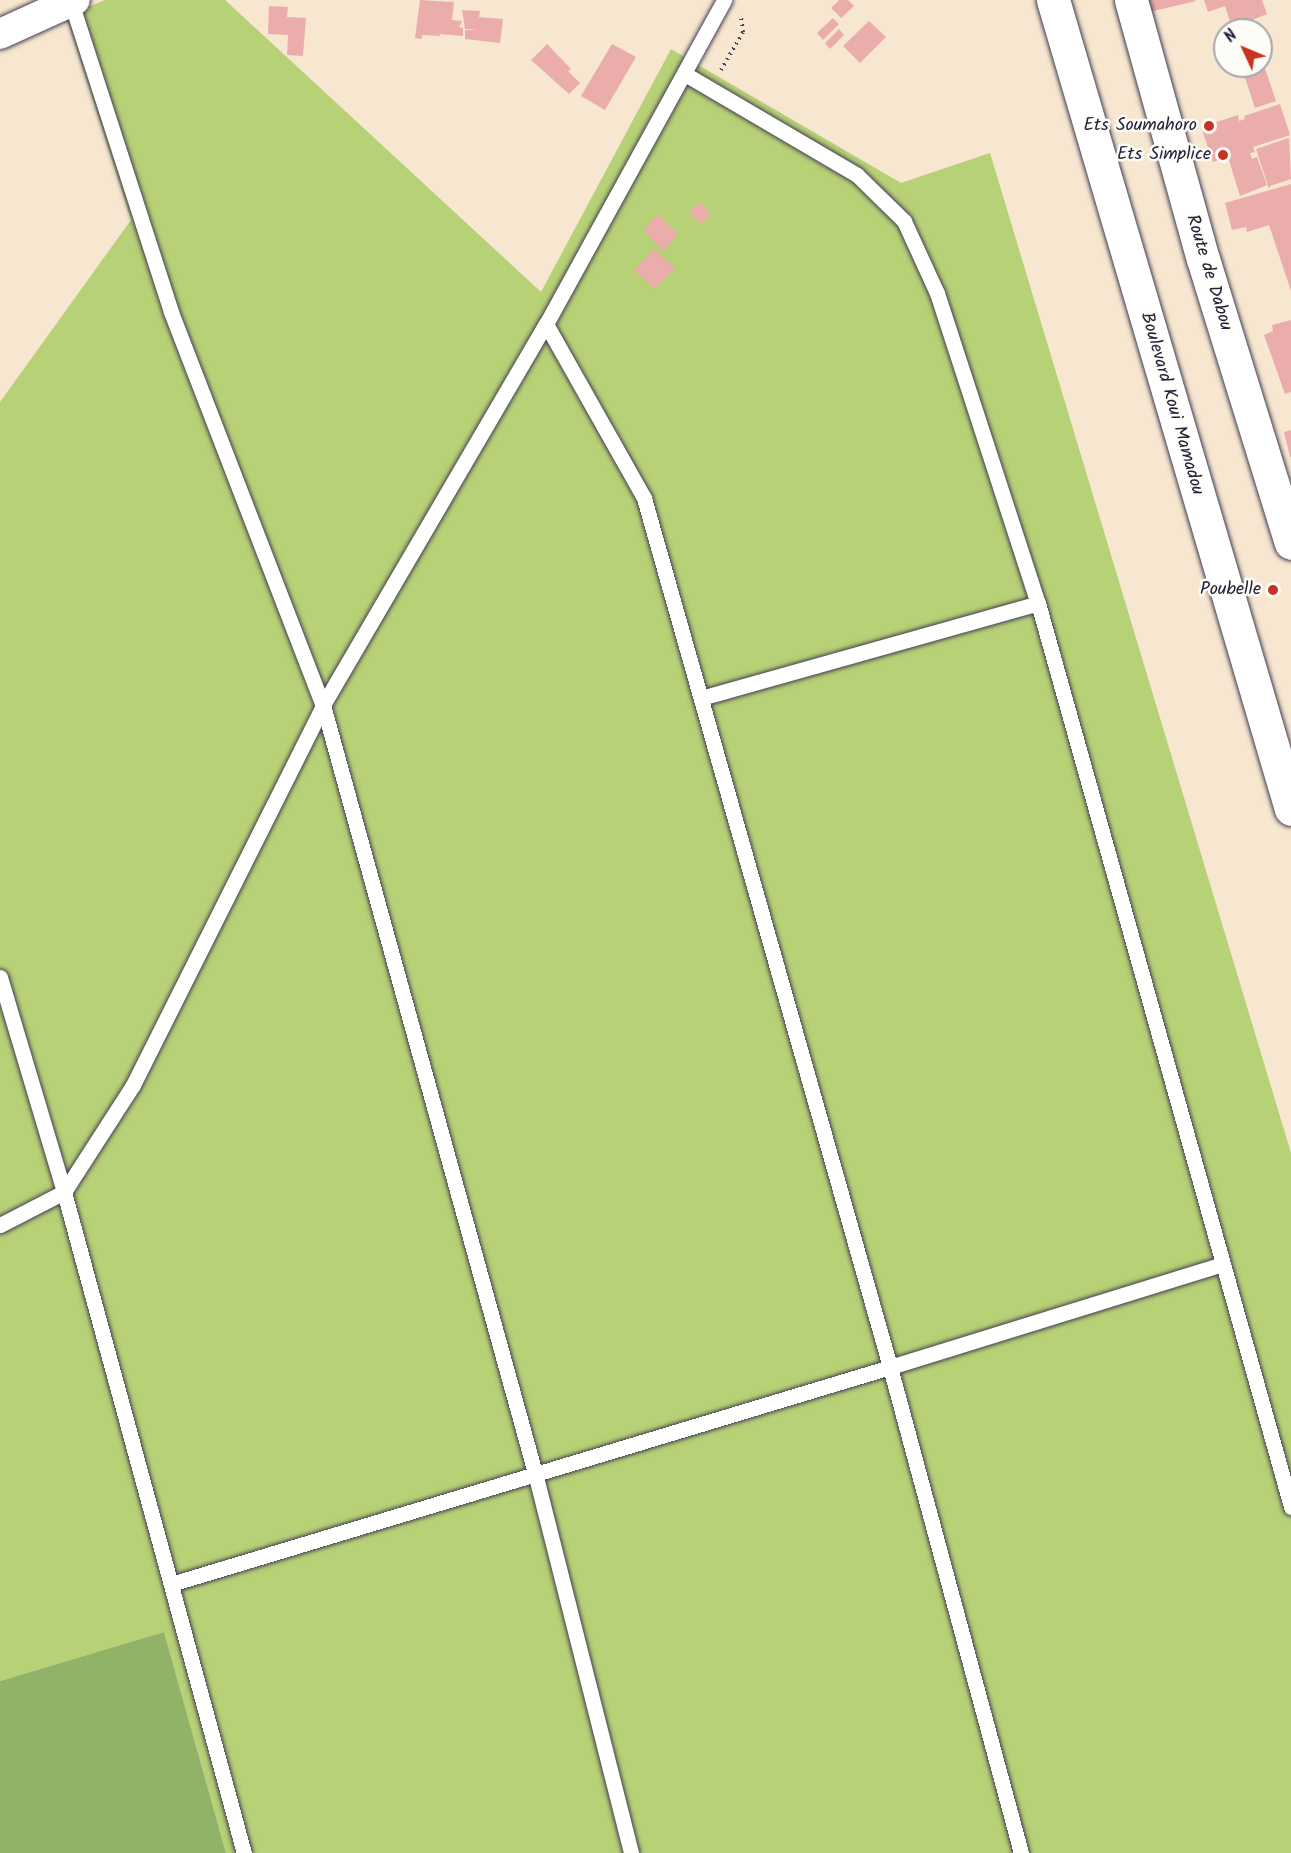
<!DOCTYPE html>
<html>
<head>
<meta charset="utf-8">
<style>
	body { margin:0 }
	#map { position:relative; width:1291px; height:1853px; overflow:hidden; background:#f7e6d0; font-family:Kalam,sans-serif }
	div>[style] { position:absolute }
	[style*='--x'] { left:calc(var(--x)*1px); top:calc(var(--y)*1px); width:calc(var(--w)*1px); rotate:calc(var(--a)*1deg) }
	.green>* { inset:0; background:#b7d176 }
	.forest>* { inset:0; background:#91b367 }
	.building>* { inset:0; background:#eaadab }
	.path>* { height:4px; margin-top:-2px; transform-origin:0; background:repeating-linear-gradient(90deg,#423f51 0 1.5px,transparent 0 6px) }
	.roads { filter:drop-shadow(0 0 2px #423f51) drop-shadow(0 0 2px #423f51) }
	.service>* { height:15px; margin:-7.5px; padding:0 7.5px; transform-origin:7.5px; border-radius:7.5px; background:#fff }
	.minor>* { height:30px; margin:-15px; padding:0 15px; transform-origin:15px; border-radius:15px; background:#fff }
	.primary>* { height:33px; margin:-16.5px; padding:0 16.5px; transform-origin:16.5px; border-radius:16.5px; background:#fff }
	.dots>* { width:16px; height:16px; translate:-50% -50%; box-sizing:border-box; border:3px solid #fdfcf7; border-radius:50% }
	span { translate:-50% -50%; white-space:nowrap; text-align:center; line-height:1.15; -webkit-text-stroke:5px #fdfcf7; paint-order:stroke }
	.poi-label { font-size:18px; color:#22223b }
	.right { translate:-100% -50%; text-align:right }
	.street-label { font-size:18px; color:#22223b }
	.north { position:absolute; left:1213px; top:18px; width:60px; height:60px; box-sizing:border-box; background:#fdfcf7; border:2px solid #a5a5ac; border-radius:50%; rotate:314deg; font-size:16px; font-weight:700; line-height:24px; text-align:center; color:#22223b }
	.north::after { content:''; display:block; margin:auto; width:21px; height:27px; background:#c8321e; clip-path:polygon(50% 0,100% 100%,50% 72%,0 100%) }
</style>
</head>
<body>
<div id="map">
	<div class="green">
		<div style="clip-path:polygon(105px 0,225px 0,541px 292px,671px 49px,901px 183px,990px 153px,1291px 1153px,1291px 1853px,226px 1853px,164px 1632px,0 1681px,0 402px,131px 220px,66px 16px)"></div>
	</div>
	<div class="forest">
		<div style="clip-path:polygon(164px 1632px,226px 1853px,0 1853px,0 1681px)"></div>
	</div>
	<div class="building">
		<div style="clip-path:polygon(420px 0,454px 2px,452px 20px,462px 21px,459px 27px,463px 28px,463px 36px,440px 34px,440px 36px,422px 35px,422px 39px,415px 38px)"></div>
		<div style="clip-path:polygon(839px 0,848px 0,854px 6px,841px 18px,831px 8px)"></div>
		<div style="clip-path:polygon(1146px 0,1195px 0,1196px 1px,1149px 12px)"></div>
		<div style="clip-path:polygon(1204px 0,1262px 0,1267px 14px,1232px 28px,1225px 6px,1208px 12px)"></div>
		<div style="clip-path:polygon(269px 6px,288px 7px,287px 17px,306px 18px,303px 56px,287px 55px,288px 35px,268px 34px)"></div>
		<div style="clip-path:polygon(462px 10px,480px 11px,479px 17px,503px 19px,500px 43px,465px 39px,465px 30px,479px 30px,465px 29px)"></div>
		<div style="clip-path:polygon(833px 18px,839px 24px,823px 40px,817px 33px)"></div>
		<div style="clip-path:polygon(869px 21px,886px 37px,860px 63px,843px 46px)"></div>
		<div style="clip-path:polygon(839px 29px,844px 35px,830px 49px,825px 43px)"></div>
		<div style="clip-path:polygon(547px 44px,571px 69px,568px 71px,580px 83px,569px 94px,531px 60px)"></div>
		<div style="clip-path:polygon(612px 44px,636px 57px,605px 110px,581px 96px)"></div>
		<div style="clip-path:polygon(1261px 57px,1276px 101px,1255px 108px,1241px 66px,1261px 66px)"></div>
		<div style="clip-path:polygon(1280px 104px,1290px 135px,1253px 147px,1255px 152px,1250px 153px,1252px 159px,1257px 157px,1267px 185px,1240px 196px,1228px 157px,1213px 162px,1201px 127px,1238px 115px,1239px 121px,1245px 119px,1244px 116px)"></div>
		<div style="clip-path:polygon(1289px 138px,1291px 179px,1270px 186px,1269px 189px,1256px 149px)"></div>
		<div style="clip-path:polygon(1291px 184px,1291px 291px,1269px 225px,1247px 232px,1246px 227px,1232px 230px,1225px 203px)"></div>
		<div style="clip-path:polygon(699px 202px,711px 214px,701px 224px,689px 212px)"></div>
		<div style="clip-path:polygon(658px 214px,678px 234px,663px 251px,643px 230px)"></div>
		<div style="clip-path:polygon(654px 249px,675px 268px,654px 289px,634px 270px)"></div>
		<div style="clip-path:polygon(1291px 320px,1291px 392px,1285px 394px,1264px 335px,1273px 331px,1272px 325px)"></div>
		<div style="clip-path:polygon(1291px 430px,1291px 457px,1290px 457px,1284px 432px)"></div>
	</div>
	<div class="path">
		<div style="--x:721;--y:70;--w:44;--a:-59.9"></div>
		<div style="--x:743;--y:32;--w:15;--a:-98"></div>
	</div>
	<div class="roads">
		<div class="service">
			<div style="--x:71;--y:2;--w:326;--a:72.1"></div>
			<div style="--x:171;--y:312;--w:421;--a:68.9"></div>
			<div style="--x:323;--y:705;--w:797;--a:74.57"></div>
			<div style="--x:535;--y:1473;--w:392;--a:75.8"></div>
			<div style="--x:685;--y:74;--w:199;--a:30.4"></div>
			<div style="--x:857;--y:175;--w:66;--a:44.4"></div>
			<div style="--x:904;--y:221;--w:79;--a:65.4"></div>
			<div style="--x:937;--y:293;--w:326;--a:72"></div>
			<div style="--x:1038;--y:603;--w:939;--a:74.36"></div>
			<div style="--x:546;--y:324;--w:200;--a:60.6"></div>
			<div style="--x:644;--y:498;--w:903;--a:74.19"></div>
			<div style="--x:890;--y:1367;--w:503;--a:74.91"></div>
			<div style="--x:701;--y:698;--w:350;--a:-15.7"></div>
			<div style="--x:0;--y:977;--w:224;--a:73.4"></div>
			<div style="--x:64;--y:1192;--w:685;--a:74.77"></div>
			<div style="--x:0;--y:1225;--w:72;--a:-27.3"></div>
			<div style="--x:64;--y:1192;--w:127;--a:-57.2"></div>
			<div style="--x:133;--y:1085;--w:425;--a:-63.4"></div>
			<div style="--x:323;--y:705;--w:441;--a:-59.7"></div>
			<div style="--x:546;--y:324;--w:370;--a:-61.2"></div>
			<div style="--x:171;--y:1584;--w:751;--a:-16.79"></div>
			<div style="--x:890;--y:1367;--w:348;--a:-17.2"></div>
		</div>
		<div class="minor">
			<div style="--x:0;--y:34;--w:82;--a:-24.4"></div>
		</div>
		<div class="primary">
			<div style="--x:1053;--y:0;--w:843;--a:73.61"></div>
			<div style="--x:1131;--y:0;--w:269;--a:74.5"></div>
			<div style="--x:1203;--y:259;--w:297;--a:72.8"></div>
		</div>
	</div>
	<div class="dots">
		<div style="left:1209px;top:126px;background:#c8321e"></div>
		<div style="left:1223px;top:155px;background:#c8321e"></div>
		<div style="left:1273px;top:590px;background:#c8321e"></div>
	</div>
	<div class="poi-label">
		<span class="right" style="left:1197px;top:126px">Ets Soumahoro</span>
		<span class="right" style="left:1211px;top:155px">Ets Simplice</span>
		<span class="right" style="left:1261px;top:590px">Poubelle</span>
	</div>
	<div class="street-label">
		<span style="left:1208px;top:273px;rotate:73deg">Route de Dabou</span>
		<span style="left:1171px;top:404px;rotate:74deg">Boulevard Koui Mamadou</span>
	</div>
	<div class="north">N</div>
</div>
</body>
</html>
